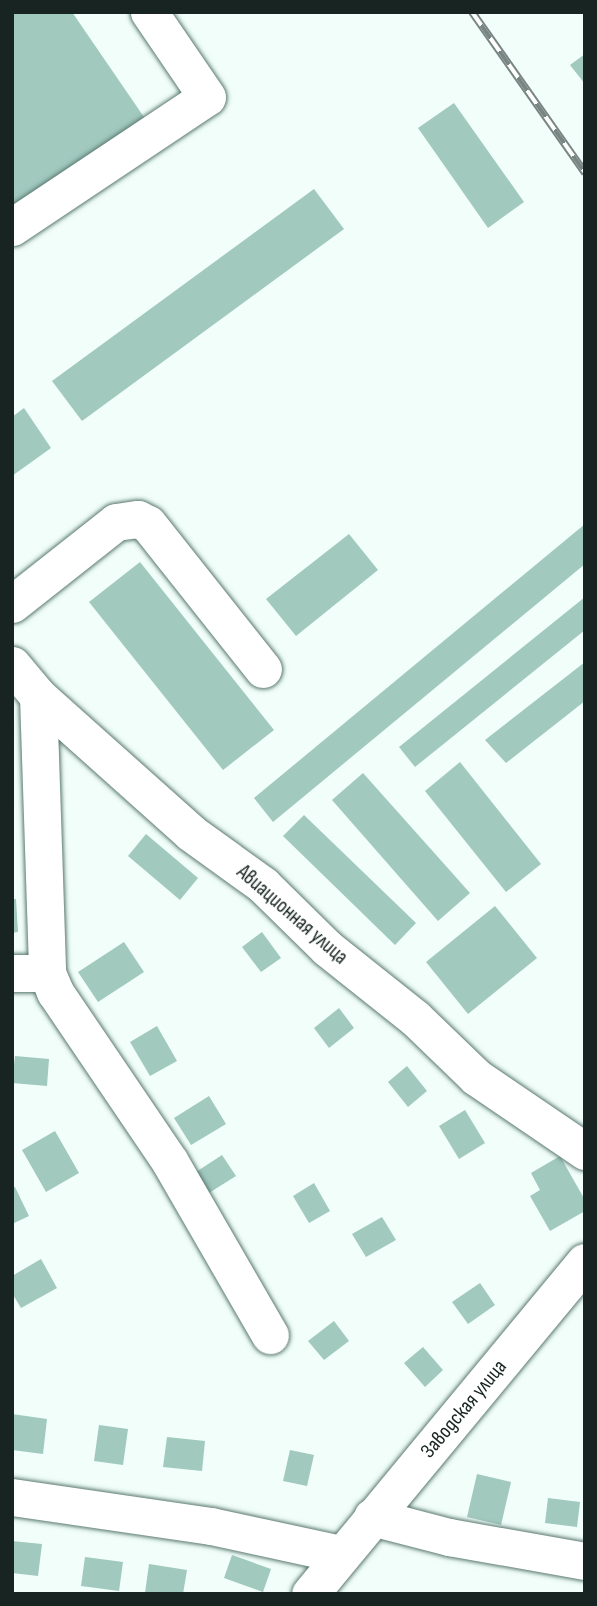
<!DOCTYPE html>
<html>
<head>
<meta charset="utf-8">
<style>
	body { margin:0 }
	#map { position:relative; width:597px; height:1606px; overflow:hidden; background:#f1fefa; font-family:"Sofia Sans Condensed",sans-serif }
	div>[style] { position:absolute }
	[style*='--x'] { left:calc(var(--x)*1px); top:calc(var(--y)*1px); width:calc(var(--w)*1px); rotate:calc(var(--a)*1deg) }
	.building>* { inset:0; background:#a1c9be }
	.roads { filter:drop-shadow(0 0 2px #5a7970) drop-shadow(0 0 2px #5a7970) }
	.minor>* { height:37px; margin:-18.5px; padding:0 18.5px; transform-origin:18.5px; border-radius:18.5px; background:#fff }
	.rail>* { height:8px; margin-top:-4px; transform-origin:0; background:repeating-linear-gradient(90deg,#fff 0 16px,#788582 0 32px); box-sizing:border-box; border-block:2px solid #788582 }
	span { translate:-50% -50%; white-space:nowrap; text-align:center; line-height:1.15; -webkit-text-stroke:7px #fff; paint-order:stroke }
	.street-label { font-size:21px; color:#172421 }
	.frame { position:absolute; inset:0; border:14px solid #172421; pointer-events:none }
</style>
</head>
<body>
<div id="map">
	<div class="building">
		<div style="clip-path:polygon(12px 12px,72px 12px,146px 120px,12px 211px)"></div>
		<div style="clip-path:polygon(585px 54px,585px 84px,570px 65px)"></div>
		<div style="clip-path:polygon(454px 103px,524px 202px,488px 228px,418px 128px)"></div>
		<div style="clip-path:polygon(314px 189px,344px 229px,82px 421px,52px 381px)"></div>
		<div style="clip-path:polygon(24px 408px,51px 448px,12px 476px,12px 417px)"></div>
		<div style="clip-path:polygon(585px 524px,585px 564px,273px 822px,254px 798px)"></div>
		<div style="clip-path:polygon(349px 534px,378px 570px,296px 636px,266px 599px)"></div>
		<div style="clip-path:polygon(140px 562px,274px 730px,223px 770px,89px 602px)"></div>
		<div style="clip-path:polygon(585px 597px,585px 630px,415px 767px,399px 747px)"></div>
		<div style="clip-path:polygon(585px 662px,585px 701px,506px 763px,485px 740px)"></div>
		<div style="clip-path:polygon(460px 762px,541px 864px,506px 892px,425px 791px)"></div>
		<div style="clip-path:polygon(363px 773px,470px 893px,438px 921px,332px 800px)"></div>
		<div style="clip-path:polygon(304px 815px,416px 923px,395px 945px,283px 836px)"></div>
		<div style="clip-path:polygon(146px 834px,198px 878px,180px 900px,128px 856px)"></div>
		<div style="clip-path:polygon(12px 899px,16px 899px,18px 932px,12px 933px)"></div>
		<div style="clip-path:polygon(495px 906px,537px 958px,468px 1014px,426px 962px)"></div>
		<div style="clip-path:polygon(262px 932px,281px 958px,261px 972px,242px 947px)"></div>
		<div style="clip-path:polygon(124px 942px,144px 972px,98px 1002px,78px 972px)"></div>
		<div style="clip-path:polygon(339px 1008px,354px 1028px,329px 1048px,314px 1028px)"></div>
		<div style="clip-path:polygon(157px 1026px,177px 1061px,150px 1076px,130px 1042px)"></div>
		<div style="clip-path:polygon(15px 1056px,49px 1059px,47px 1086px,12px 1083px)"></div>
		<div style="clip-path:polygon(407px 1066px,427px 1091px,408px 1107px,388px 1082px)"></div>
		<div style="clip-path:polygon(209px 1096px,226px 1124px,191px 1145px,174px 1118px)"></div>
		<div style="clip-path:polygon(465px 1110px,485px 1143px,459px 1159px,439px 1126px)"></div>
		<div style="clip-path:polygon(55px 1131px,79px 1173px,46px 1192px,22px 1150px)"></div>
		<div style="clip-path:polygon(222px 1155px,236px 1176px,209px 1193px,196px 1172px)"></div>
		<div style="clip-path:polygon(560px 1156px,585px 1200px,585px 1211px,550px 1231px,530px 1196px,540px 1190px,531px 1173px)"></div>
		<div style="clip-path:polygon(314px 1183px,330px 1211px,309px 1223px,293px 1196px)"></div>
		<div style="clip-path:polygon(15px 1187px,29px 1216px,12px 1224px,12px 1188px)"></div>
		<div style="clip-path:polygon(382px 1217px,396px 1240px,366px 1257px,352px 1234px)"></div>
		<div style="clip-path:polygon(41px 1259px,57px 1288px,21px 1308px,12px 1293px,12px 1276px)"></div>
		<div style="clip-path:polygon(480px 1283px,495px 1305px,468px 1324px,452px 1302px)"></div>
		<div style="clip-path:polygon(334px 1321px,349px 1341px,324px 1360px,308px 1341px)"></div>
		<div style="clip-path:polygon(423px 1347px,443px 1370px,425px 1387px,404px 1363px)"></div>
		<div style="clip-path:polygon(12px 1414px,47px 1419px,43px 1454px,12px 1450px)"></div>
		<div style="clip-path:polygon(99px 1425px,128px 1429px,123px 1465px,94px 1461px)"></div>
		<div style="clip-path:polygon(167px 1437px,205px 1441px,202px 1471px,163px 1467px)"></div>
		<div style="clip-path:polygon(290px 1450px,314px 1455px,307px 1486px,283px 1481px)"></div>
		<div style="clip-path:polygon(477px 1474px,511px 1482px,501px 1525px,467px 1517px)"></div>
		<div style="clip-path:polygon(548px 1498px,580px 1502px,577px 1527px,545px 1523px)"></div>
		<div style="clip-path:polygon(12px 1541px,42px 1544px,38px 1576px,12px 1573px)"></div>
		<div style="clip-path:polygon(232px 1555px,271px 1569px,263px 1592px,224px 1578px)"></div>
		<div style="clip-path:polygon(85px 1557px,123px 1562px,119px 1591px,81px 1586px)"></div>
		<div style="clip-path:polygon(149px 1564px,187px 1570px,183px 1594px,145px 1593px)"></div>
	</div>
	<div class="roads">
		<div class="minor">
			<div style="--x:12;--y:227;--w:234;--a:-33.7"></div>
			<div style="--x:207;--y:97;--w:103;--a:-124.3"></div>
			<div style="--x:12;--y:604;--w:132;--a:-38.3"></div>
			<div style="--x:116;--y:522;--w:22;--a:-8"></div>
			<div style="--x:138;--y:519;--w:11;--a:27"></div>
			<div style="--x:148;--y:524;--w:185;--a:51.6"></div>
			<div style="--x:12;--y:665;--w:40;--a:50"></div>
			<div style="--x:38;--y:696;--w:205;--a:41.8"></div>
			<div style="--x:191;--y:833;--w:89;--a:35.8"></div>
			<div style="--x:263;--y:885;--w:90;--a:44.5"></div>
			<div style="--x:327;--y:948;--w:112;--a:38.5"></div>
			<div style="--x:415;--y:1018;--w:85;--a:44"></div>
			<div style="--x:476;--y:1077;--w:132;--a:34.2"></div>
			<div style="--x:38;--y:696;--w:277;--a:88.1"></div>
			<div style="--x:47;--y:973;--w:21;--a:67"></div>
			<div style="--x:55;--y:992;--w:205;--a:55.9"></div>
			<div style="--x:170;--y:1162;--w:200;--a:60"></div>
			<div style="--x:12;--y:973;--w:35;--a:0"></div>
			<div style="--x:12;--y:1497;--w:201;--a:8.3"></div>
			<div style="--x:211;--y:1526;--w:132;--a:12.2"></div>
			<div style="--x:372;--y:1517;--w:80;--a:14.6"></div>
			<div style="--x:449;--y:1537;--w:138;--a:10"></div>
			<div style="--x:310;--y:1594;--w:431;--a:-50.4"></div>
		</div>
	</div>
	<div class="rail">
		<div style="--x:472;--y:12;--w:197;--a:54.9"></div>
	</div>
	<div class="street-label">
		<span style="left:292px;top:915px;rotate:41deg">Авиационная улица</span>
		<span style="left:464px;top:1409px;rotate:-50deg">Заводская улица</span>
	</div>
	<div class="frame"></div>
</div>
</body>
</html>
